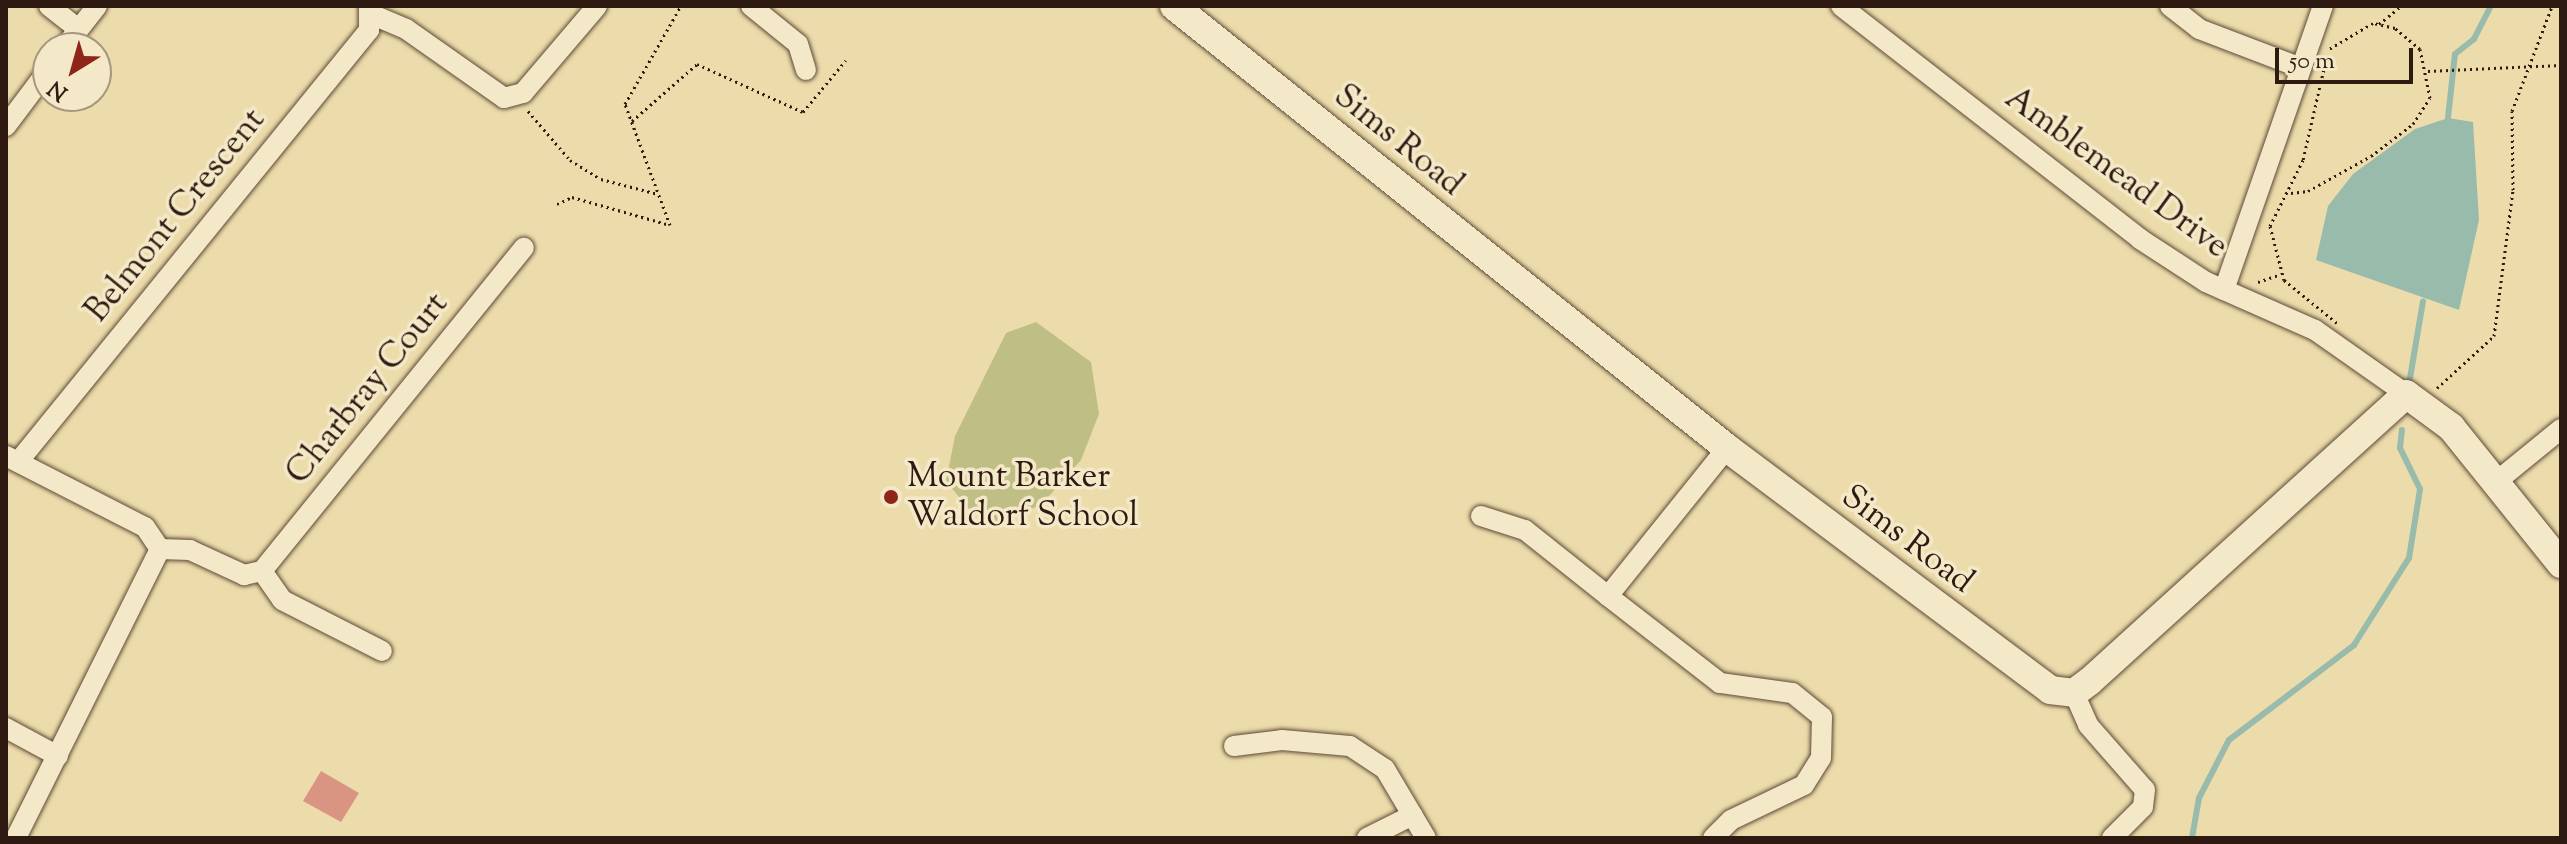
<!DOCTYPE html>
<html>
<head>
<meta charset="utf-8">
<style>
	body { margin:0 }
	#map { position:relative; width:2567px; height:844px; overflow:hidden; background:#eddcab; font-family:"Sorts Mill Goudy",serif }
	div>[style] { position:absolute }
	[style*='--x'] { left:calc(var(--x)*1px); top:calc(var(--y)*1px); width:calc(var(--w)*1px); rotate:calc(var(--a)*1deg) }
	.green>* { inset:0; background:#bfbe84 }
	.water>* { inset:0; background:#99bbac }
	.stream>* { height:6px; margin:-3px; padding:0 3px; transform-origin:3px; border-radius:3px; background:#99bbac }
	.building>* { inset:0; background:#d99581 }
	.path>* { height:3px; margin-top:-1.5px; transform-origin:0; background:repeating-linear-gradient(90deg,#2f1a11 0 2px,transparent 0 6px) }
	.roads { filter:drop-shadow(0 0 2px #5e4a38) drop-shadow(0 0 2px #5e4a38) }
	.street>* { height:20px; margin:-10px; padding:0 10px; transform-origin:10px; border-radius:10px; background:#f3e8c8 }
	.secondary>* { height:28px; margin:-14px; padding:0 14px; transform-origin:14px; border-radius:14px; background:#f3e8c8 }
	.dots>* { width:22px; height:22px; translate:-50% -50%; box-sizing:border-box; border:4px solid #f3e8c8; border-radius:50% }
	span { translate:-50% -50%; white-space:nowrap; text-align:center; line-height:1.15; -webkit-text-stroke:7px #f3e8c8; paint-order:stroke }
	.street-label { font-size:34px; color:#2f1a11 }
	.poi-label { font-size:34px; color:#2f1a11 }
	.left { translate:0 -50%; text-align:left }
	.frame { position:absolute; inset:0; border:8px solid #2f1a11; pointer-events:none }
	.north { position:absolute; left:32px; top:32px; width:80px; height:80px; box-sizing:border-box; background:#f3e8c8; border:2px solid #a5967f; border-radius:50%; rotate:217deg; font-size:22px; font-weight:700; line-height:32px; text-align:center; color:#2f1a11 }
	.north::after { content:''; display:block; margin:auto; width:28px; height:36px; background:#8f2418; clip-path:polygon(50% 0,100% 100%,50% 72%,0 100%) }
	.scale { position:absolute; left:2275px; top:48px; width:138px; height:36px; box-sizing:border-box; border:4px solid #2f1a11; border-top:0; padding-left:10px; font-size:24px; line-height:28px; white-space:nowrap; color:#2f1a11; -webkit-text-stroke:6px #f3e8c8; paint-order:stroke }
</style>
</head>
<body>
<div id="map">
	<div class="green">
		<div style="clip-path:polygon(1036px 322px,1091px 362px,1099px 414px,1081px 460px,1041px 505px,993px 524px,968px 508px,946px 481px,955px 436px,1006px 333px)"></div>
	</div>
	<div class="water">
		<div style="clip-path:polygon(2448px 118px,2473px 122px,2479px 220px,2459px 310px,2316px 260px,2328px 206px,2353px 174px,2415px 129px)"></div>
	</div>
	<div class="stream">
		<div style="--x:2448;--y:118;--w:64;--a:-83.8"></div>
		<div style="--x:2455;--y:54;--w:24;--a:-38"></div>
		<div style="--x:2474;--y:39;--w:37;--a:-63"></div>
		<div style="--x:2409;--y:384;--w:84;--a:-80.4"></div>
		<div style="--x:2192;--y:838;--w:41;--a:-80.1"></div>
		<div style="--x:2199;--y:798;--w:65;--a:-62.7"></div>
		<div style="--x:2229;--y:740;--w:157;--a:-37.2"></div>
		<div style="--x:2354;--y:645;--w:103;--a:-57.7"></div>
		<div style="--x:2409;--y:558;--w:70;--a:-80.9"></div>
		<div style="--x:2420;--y:489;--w:46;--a:-116"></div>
		<div style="--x:2400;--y:448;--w:18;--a:-84"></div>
	</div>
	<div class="building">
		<div style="clip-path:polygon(321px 771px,359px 793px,341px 822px,303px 801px)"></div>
	</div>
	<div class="path">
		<div style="--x:2379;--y:24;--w:28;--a:-39"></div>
		<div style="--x:2325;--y:64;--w:98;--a:102.9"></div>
		<div style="--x:2303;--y:160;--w:74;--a:116.6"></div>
		<div style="--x:2270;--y:226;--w:56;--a:75.5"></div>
		<div style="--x:2284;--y:280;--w:68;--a:39.1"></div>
		<div style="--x:2428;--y:71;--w:133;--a:-2.6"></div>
		<div style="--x:528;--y:111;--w:65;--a:49.4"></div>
		<div style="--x:570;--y:160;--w:36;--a:32"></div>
		<div style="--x:601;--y:179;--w:59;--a:14.7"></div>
		<div style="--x:632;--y:121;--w:86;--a:-41.2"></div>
		<div style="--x:697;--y:64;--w:116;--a:24.4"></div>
		<div style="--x:803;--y:112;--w:67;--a:-50.4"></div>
		<div style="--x:2291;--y:193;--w:17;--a:-7"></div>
		<div style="--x:2308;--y:191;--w:72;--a:-29.1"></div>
		<div style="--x:2371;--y:156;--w:53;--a:-37.3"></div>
		<div style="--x:2413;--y:124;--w:31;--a:-57"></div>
		<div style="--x:2430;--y:98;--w:50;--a:-101.5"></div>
		<div style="--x:2420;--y:49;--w:33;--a:-140"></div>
		<div style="--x:2395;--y:28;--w:23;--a:-167"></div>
		<div style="--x:2373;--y:23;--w:51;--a:149.4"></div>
		<div style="--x:557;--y:204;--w:17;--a:-25"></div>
		<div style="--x:572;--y:197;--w:102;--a:15.9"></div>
		<div style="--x:670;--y:225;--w:129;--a:-110.4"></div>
		<div style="--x:625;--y:104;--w:113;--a:-60.3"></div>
		<div style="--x:2258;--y:282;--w:24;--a:-19"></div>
		<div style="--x:2437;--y:388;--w:77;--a:-42.4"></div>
		<div style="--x:2494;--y:336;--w:147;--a:-82.6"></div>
		<div style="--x:2513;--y:190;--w:79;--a:-90.7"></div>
		<div style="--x:2512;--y:111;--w:112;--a:-69.1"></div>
	</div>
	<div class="roads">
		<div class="street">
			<div style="--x:49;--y:6;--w:37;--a:38"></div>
			<div style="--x:751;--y:6;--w:60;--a:39"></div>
			<div style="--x:798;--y:44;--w:27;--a:73"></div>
			<div style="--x:1841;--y:6;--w:379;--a:37.9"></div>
			<div style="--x:2140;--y:239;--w:79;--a:33.1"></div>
			<div style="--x:2206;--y:282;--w:119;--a:23.8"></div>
			<div style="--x:2315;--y:330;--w:111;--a:35.1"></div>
			<div style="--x:2170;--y:6;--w:37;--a:38"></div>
			<div style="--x:2199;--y:29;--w:109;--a:20.9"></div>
			<div style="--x:373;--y:15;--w:36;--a:23"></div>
			<div style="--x:406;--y:29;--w:120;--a:35.1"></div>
			<div style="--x:504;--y:98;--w:20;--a:-15"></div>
			<div style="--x:523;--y:93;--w:114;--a:-49.6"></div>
			<div style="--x:64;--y:48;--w:53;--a:-51.8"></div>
			<div style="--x:6;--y:126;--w:70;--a:-53.1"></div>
			<div style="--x:2224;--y:290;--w:301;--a:-70.8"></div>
			<div style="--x:6;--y:456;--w:156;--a:27.1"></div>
			<div style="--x:145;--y:527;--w:27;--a:56"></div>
			<div style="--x:160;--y:549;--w:323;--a:116.5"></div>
			<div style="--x:18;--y:462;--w:557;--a:-50.91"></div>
			<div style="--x:369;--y:30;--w:24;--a:-90"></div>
			<div style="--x:2496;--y:482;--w:84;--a:-39.2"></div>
			<div style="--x:1481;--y:516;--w:46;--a:17.7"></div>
			<div style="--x:1525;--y:530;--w:106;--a:38.5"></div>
			<div style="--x:160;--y:549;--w:30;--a:2"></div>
			<div style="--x:190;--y:550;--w:60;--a:24.8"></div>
			<div style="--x:244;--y:575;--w:18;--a:-13"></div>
			<div style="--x:262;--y:571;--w:416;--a:-51"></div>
			<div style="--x:262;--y:571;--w:35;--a:55"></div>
			<div style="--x:282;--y:600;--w:112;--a:27"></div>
			<div style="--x:2074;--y:693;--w:35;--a:66"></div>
			<div style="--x:2088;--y:725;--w:86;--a:48.8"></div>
			<div style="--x:2145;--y:790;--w:17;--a:97"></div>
			<div style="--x:2143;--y:807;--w:44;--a:135"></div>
			<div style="--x:6;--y:728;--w:59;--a:28.3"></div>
			<div style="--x:1234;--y:746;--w:48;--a:-7.1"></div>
			<div style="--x:1282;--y:740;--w:68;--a:5"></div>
			<div style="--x:1350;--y:746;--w:42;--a:33.3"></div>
			<div style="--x:1385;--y:769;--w:80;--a:59.3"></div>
			<div style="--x:1367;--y:838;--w:51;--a:-26.6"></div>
			<div style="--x:1713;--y:838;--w:25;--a:-45"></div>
			<div style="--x:1731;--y:820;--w:81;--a:-25.6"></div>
			<div style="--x:1804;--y:785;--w:32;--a:-58"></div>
			<div style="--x:1821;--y:758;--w:41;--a:-88.6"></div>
			<div style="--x:1822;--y:717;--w:38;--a:-141"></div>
			<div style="--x:1792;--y:693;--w:73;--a:-172.1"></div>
			<div style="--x:1720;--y:683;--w:142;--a:-142.2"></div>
			<div style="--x:1608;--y:596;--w:190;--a:-51.2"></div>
		</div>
		<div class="secondary">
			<div style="--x:1174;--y:6;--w:708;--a:38.63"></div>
			<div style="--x:1727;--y:448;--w:404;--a:36.8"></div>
			<div style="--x:2050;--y:690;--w:24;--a:7"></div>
			<div style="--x:2074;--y:693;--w:20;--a:-37"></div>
			<div style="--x:2090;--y:681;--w:427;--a:-42.2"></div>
			<div style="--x:2406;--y:394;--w:56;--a:36.3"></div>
			<div style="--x:2451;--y:427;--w:176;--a:51.2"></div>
		</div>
	</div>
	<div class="dots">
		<div style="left:891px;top:497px;background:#8f2418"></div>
	</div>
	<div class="street-label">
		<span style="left:1398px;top:141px;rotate:39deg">Sims Road</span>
		<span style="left:2116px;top:173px;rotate:36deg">Amblemead Drive</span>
		<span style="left:176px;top:216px;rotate:-51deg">Belmont Crescent</span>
		<span style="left:368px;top:389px;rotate:-51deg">Charbray Court</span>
		<span style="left:1907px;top:540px;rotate:37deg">Sims Road</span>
	</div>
	<div class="poi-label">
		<span class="left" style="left:907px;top:497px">Mount Barker<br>Waldorf School</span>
	</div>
	<div class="frame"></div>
	<div class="north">N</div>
	<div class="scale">50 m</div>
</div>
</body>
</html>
